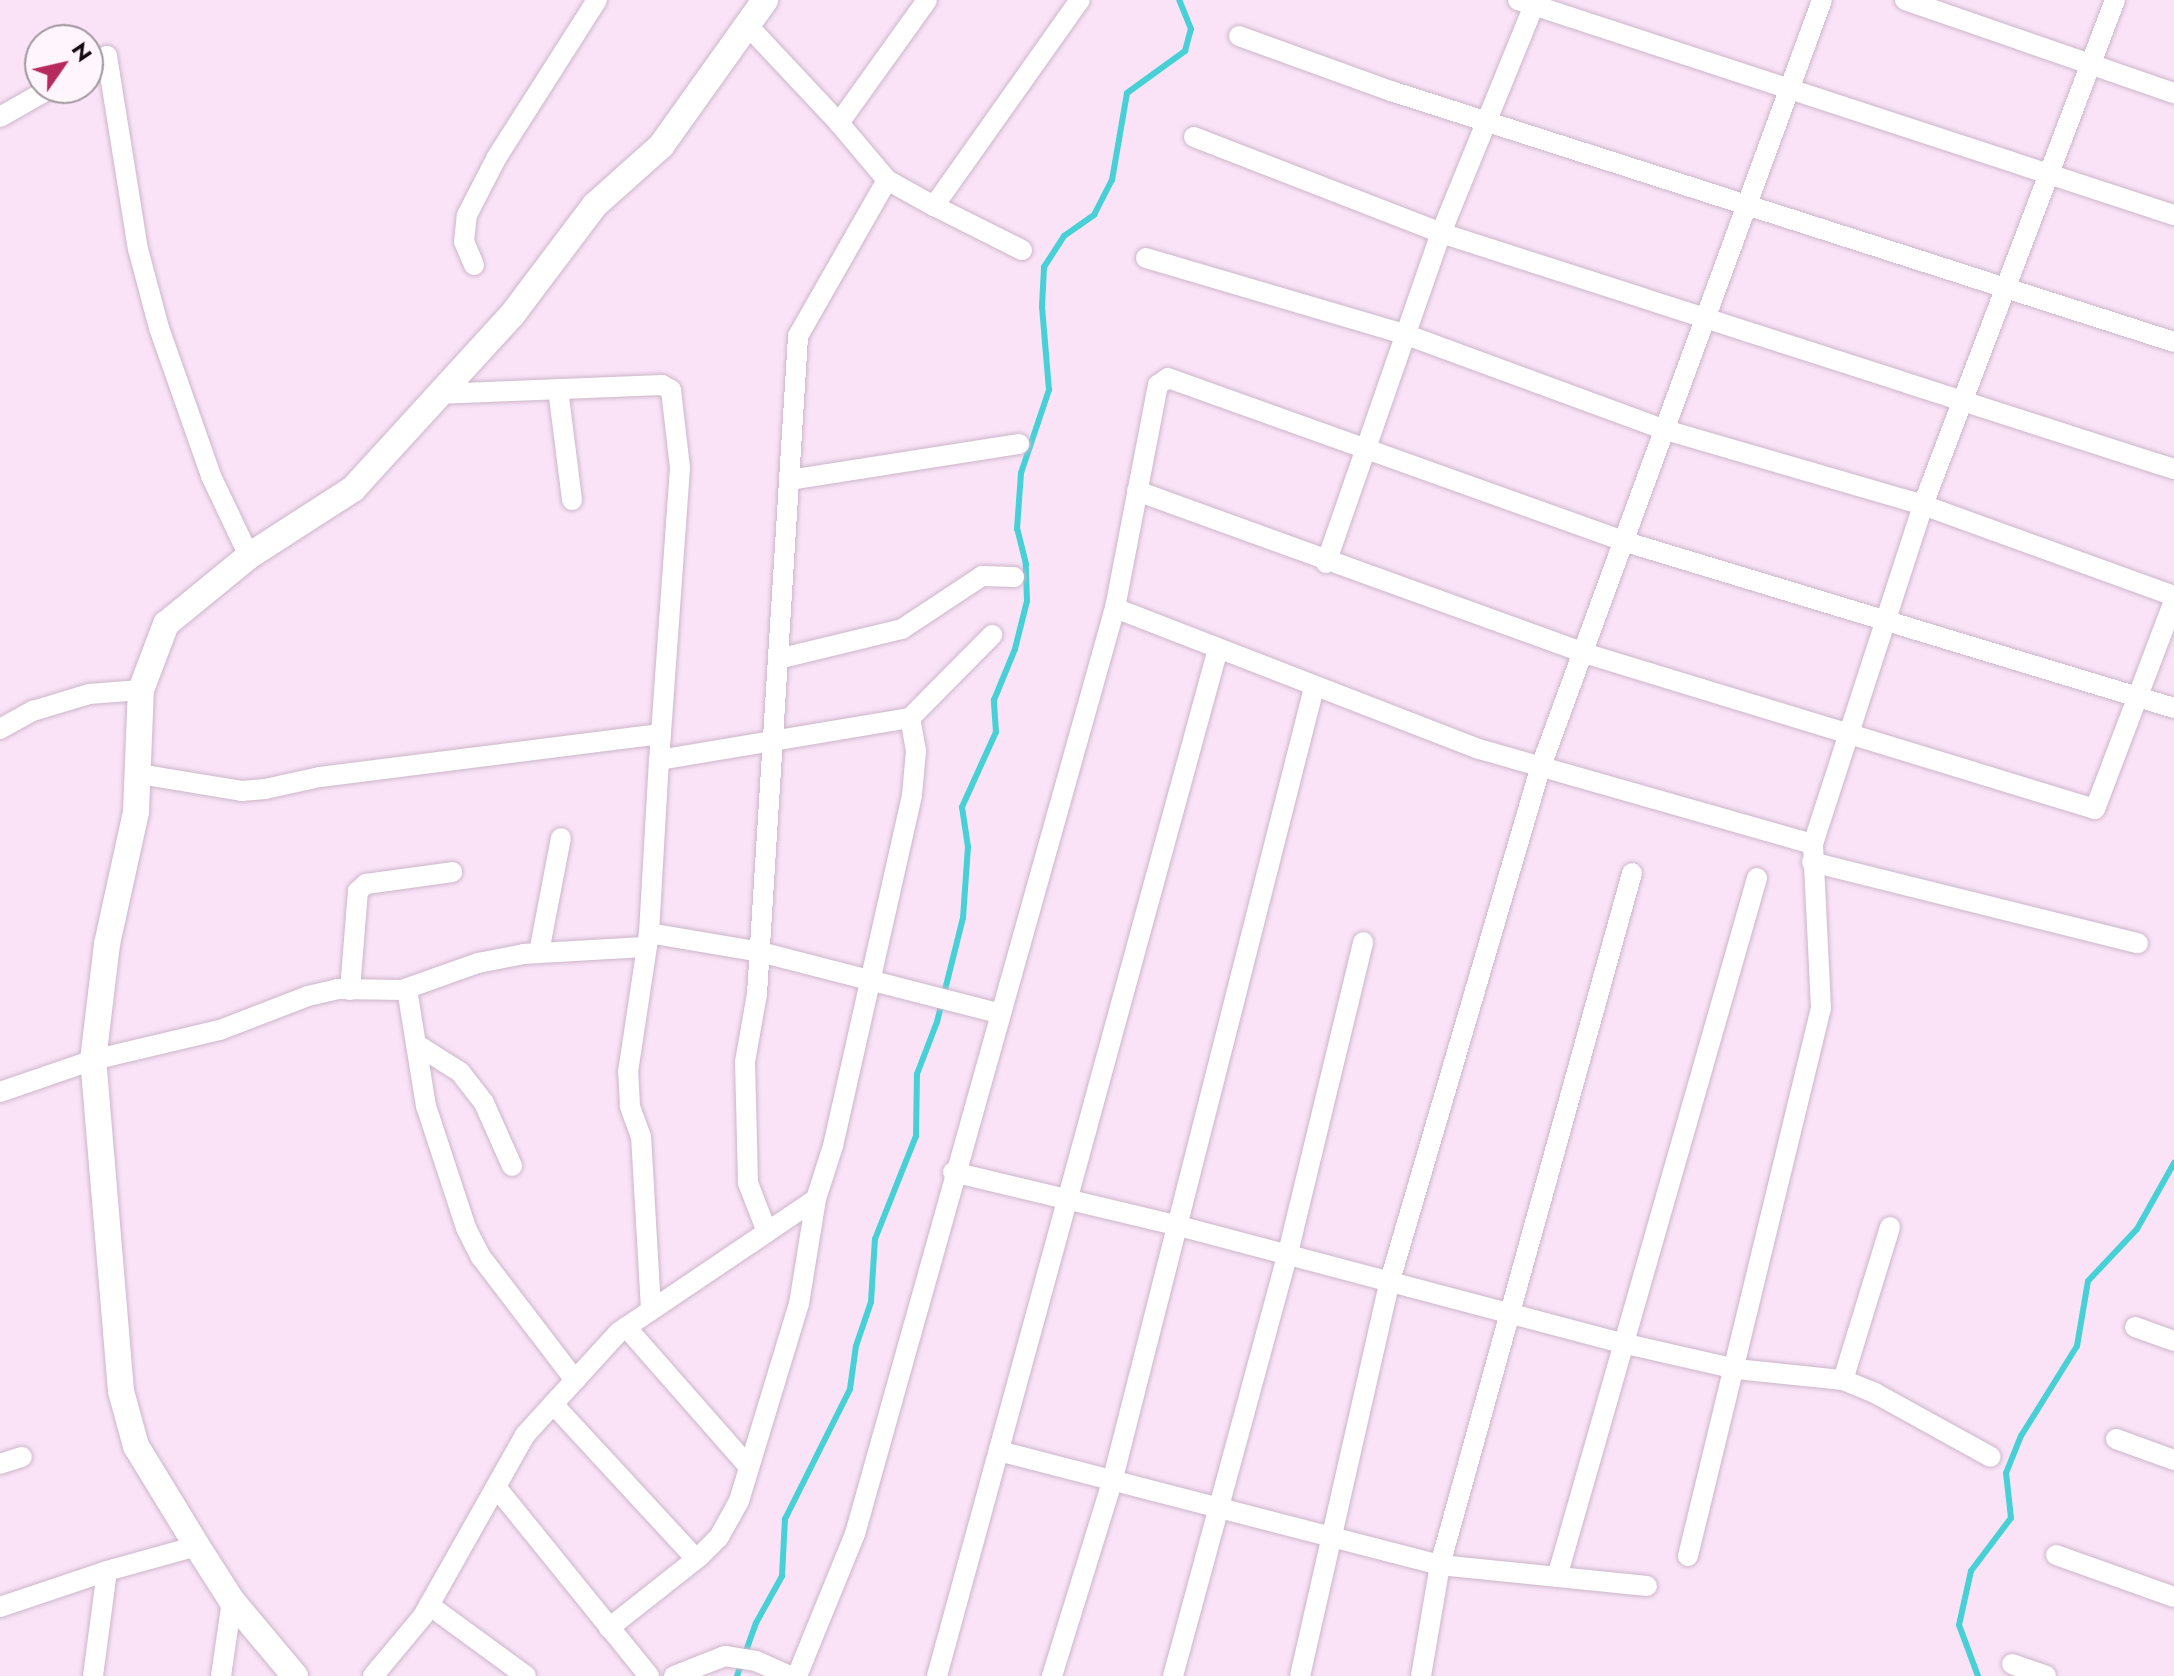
<!DOCTYPE html>
<html>
<head>
<meta charset="utf-8">
<style>
	body { margin:0 }
	#map { position:relative; width:2174px; height:1676px; overflow:hidden; background:#fae3f7; font-family:Jost,sans-serif }
	div>[style] { position:absolute }
	[style*='--x'] { left:calc(var(--x)*1px); top:calc(var(--y)*1px); width:calc(var(--w)*1px); rotate:calc(var(--a)*1deg) }
	.stream>* { height:6px; margin:-3px; padding:0 3px; transform-origin:3px; border-radius:3px; background:#47d1d7 }
	.roads { filter:drop-shadow(0 0 2px #ccb6c9) drop-shadow(0 0 2px #ccb6c9) }
	.minor>* { height:20px; margin:-10px; padding:0 10px; transform-origin:10px; border-radius:10px; background:#fff }
	.tertiary>* { height:26px; margin:-13px; padding:0 13px; transform-origin:13px; border-radius:13px; background:#fff }
	span { translate:-50% -50%; white-space:nowrap; text-align:center; line-height:1.15; -webkit-text-stroke:6px #fff5fd; paint-order:stroke }
	.north { position:absolute; left:24px; top:24px; width:80px; height:80px; box-sizing:border-box; background:#fff5fd; border:2px solid #a1989f; border-radius:50%; rotate:56deg; font-size:22px; font-weight:700; line-height:32px; text-align:center; color:#130c13 }
	.north::after { content:''; display:block; margin:auto; width:28px; height:36px; background:#b82a5e; clip-path:polygon(50% 0,100% 100%,50% 72%,0 100%) }
</style>
</head>
<body>
<div id="map">
	<div class="stream">
		<div style="--x:737;--y:1676;--w:56;--a:-70.3"></div>
		<div style="--x:756;--y:1623;--w:54;--a:-61"></div>
		<div style="--x:782;--y:1576;--w:57;--a:-87"></div>
		<div style="--x:785;--y:1519;--w:145;--a:-63.4"></div>
		<div style="--x:850;--y:1389;--w:43;--a:-82.1"></div>
		<div style="--x:856;--y:1346;--w:46;--a:-71.2"></div>
		<div style="--x:871;--y:1302;--w:63;--a:-86.4"></div>
		<div style="--x:875;--y:1239;--w:111;--a:-68.3"></div>
		<div style="--x:916;--y:1136;--w:62;--a:-89.1"></div>
		<div style="--x:917;--y:1074;--w:56;--a:-69"></div>
		<div style="--x:937;--y:1022;--w:107;--a:-76"></div>
		<div style="--x:963;--y:918;--w:71;--a:-86"></div>
		<div style="--x:968;--y:847;--w:40;--a:-98.5"></div>
		<div style="--x:962;--y:807;--w:82;--a:-65.6"></div>
		<div style="--x:996;--y:732;--w:32;--a:-94"></div>
		<div style="--x:994;--y:700;--w:55;--a:-67.6"></div>
		<div style="--x:1015;--y:649;--w:49;--a:-76"></div>
		<div style="--x:1027;--y:601;--w:37;--a:-92"></div>
		<div style="--x:1026;--y:564;--w:36;--a:-104"></div>
		<div style="--x:1017;--y:529;--w:56;--a:-85.9"></div>
		<div style="--x:1021;--y:473;--w:88;--a:-71.4"></div>
		<div style="--x:1049;--y:390;--w:84;--a:-94.8"></div>
		<div style="--x:1042;--y:306;--w:39;--a:-87"></div>
		<div style="--x:1044;--y:267;--w:37;--a:-57"></div>
		<div style="--x:1064;--y:236;--w:37;--a:-35"></div>
		<div style="--x:1094;--y:215;--w:39;--a:-63"></div>
		<div style="--x:1112;--y:180;--w:88;--a:-80.2"></div>
		<div style="--x:1127;--y:93;--w:72;--a:-35.9"></div>
		<div style="--x:1185;--y:51;--w:23;--a:-75"></div>
		<div style="--x:1191;--y:29;--w:31;--a:-112"></div>
		<div style="--x:1978;--y:1676;--w:54;--a:-110.4"></div>
		<div style="--x:1959;--y:1625;--w:55;--a:-77.5"></div>
		<div style="--x:1971;--y:1571;--w:66;--a:-53"></div>
		<div style="--x:2011;--y:1518;--w:45;--a:-96.3"></div>
		<div style="--x:2006;--y:1473;--w:40;--a:-68"></div>
		<div style="--x:2021;--y:1436;--w:106;--a:-58.1"></div>
		<div style="--x:2077;--y:1346;--w:66;--a:-80.4"></div>
		<div style="--x:2088;--y:1281;--w:71;--a:-46.7"></div>
		<div style="--x:2137;--y:1229;--w:76;--a:-60.7"></div>
	</div>
	<div class="roads">
		<div class="minor">
			<div style="--x:1518;--y:0;--w:690;--a:18.15"></div>
			<div style="--x:1905;--y:0;--w:285;--a:19.1"></div>
			<div style="--x:748;--y:26;--w:133;--a:46.8"></div>
			<div style="--x:1239;--y:36;--w:162;--a:19.9"></div>
			<div style="--x:1391;--y:91;--w:822;--a:17.77"></div>
			<div style="--x:88;--y:67;--w:22;--a:-30"></div>
			<div style="--x:107;--y:56;--w:195;--a:80.9"></div>
			<div style="--x:138;--y:249;--w:82;--a:75.1"></div>
			<div style="--x:159;--y:328;--w:157;--a:70.6"></div>
			<div style="--x:211;--y:476;--w:89;--a:64.6"></div>
			<div style="--x:0;--y:117;--w:59;--a:-29.6"></div>
			<div style="--x:1194;--y:137;--w:265;--a:21.2"></div>
			<div style="--x:1441;--y:233;--w:770;--a:17.85"></div>
			<div style="--x:887;--y:180;--w:54;--a:29"></div>
			<div style="--x:1022;--y:250;--w:98;--a:-153.4"></div>
			<div style="--x:934;--y:206;--w:252;--a:-54.7"></div>
			<div style="--x:1146;--y:258;--w:272;--a:16.4"></div>
			<div style="--x:1407;--y:335;--w:272;--a:20.2"></div>
			<div style="--x:1662;--y:429;--w:272;--a:16.2"></div>
			<div style="--x:1923;--y:505;--w:267;--a:19.9"></div>
			<div style="--x:474;--y:265;--w:25;--a:-113"></div>
			<div style="--x:464;--y:242;--w:27;--a:-84"></div>
			<div style="--x:467;--y:215;--w:65;--a:-62.7"></div>
			<div style="--x:497;--y:157;--w:186;--a:-57.5"></div>
			<div style="--x:558;--y:389;--w:112;--a:82.8"></div>
			<div style="--x:437;--y:394;--w:225;--a:-2.3"></div>
			<div style="--x:662;--y:385;--w:10;--a:29"></div>
			<div style="--x:671;--y:390;--w:79;--a:83.4"></div>
			<div style="--x:680;--y:468;--w:293;--a:94.1"></div>
			<div style="--x:789;--y:480;--w:233;--a:-8.9"></div>
			<div style="--x:1137;--y:491;--w:475;--a:19.9"></div>
			<div style="--x:1584;--y:653;--w:534;--a:16.98"></div>
			<div style="--x:2095;--y:809;--w:222;--a:-69.2"></div>
			<div style="--x:1326;--y:563;--w:349;--a:-70.8"></div>
			<div style="--x:1441;--y:233;--w:252;--a:-67.8"></div>
			<div style="--x:1115;--y:608;--w:390;--a:21.2"></div>
			<div style="--x:1479;--y:749;--w:347;--a:15.9"></div>
			<div style="--x:778;--y:659;--w:128;--a:-13.6"></div>
			<div style="--x:902;--y:629;--w:96;--a:-33.5"></div>
			<div style="--x:982;--y:576;--w:32;--a:2"></div>
			<div style="--x:0;--y:729;--w:38;--a:-29"></div>
			<div style="--x:33;--y:711;--w:59;--a:-16.9"></div>
			<div style="--x:89;--y:694;--w:52;--a:-4.4"></div>
			<div style="--x:139;--y:774;--w:104;--a:9.4"></div>
			<div style="--x:242;--y:791;--w:23;--a:-5"></div>
			<div style="--x:265;--y:789;--w:56;--a:-12.3"></div>
			<div style="--x:320;--y:777;--w:343;--a:-7.2"></div>
			<div style="--x:1812;--y:862;--w:336;--a:14"></div>
			<div style="--x:649;--y:933;--w:113;--a:9.7"></div>
			<div style="--x:760;--y:952;--w:246;--a:14.4"></div>
			<div style="--x:539;--y:952;--w:116;--a:-79.1"></div>
			<div style="--x:407;--y:989;--w:119;--a:80.8"></div>
			<div style="--x:426;--y:1106;--w:128;--a:71.8"></div>
			<div style="--x:466;--y:1228;--w:33;--a:63"></div>
			<div style="--x:481;--y:1257;--w:155;--a:52.6"></div>
			<div style="--x:350;--y:990;--w:99;--a:-85.4"></div>
			<div style="--x:358;--y:891;--w:11;--a:-41"></div>
			<div style="--x:366;--y:884;--w:87;--a:-7.9"></div>
			<div style="--x:419;--y:1046;--w:49;--a:32.4"></div>
			<div style="--x:460;--y:1072;--w:39;--a:52"></div>
			<div style="--x:484;--y:1103;--w:69;--a:66"></div>
			<div style="--x:0;--y:1092;--w:98;--a:-19"></div>
			<div style="--x:93;--y:1060;--w:130;--a:-13.3"></div>
			<div style="--x:220;--y:1030;--w:94;--a:-21.1"></div>
			<div style="--x:308;--y:996;--w:31;--a:-13"></div>
			<div style="--x:338;--y:989;--w:64;--a:0.9"></div>
			<div style="--x:402;--y:990;--w:81;--a:-19.6"></div>
			<div style="--x:478;--y:963;--w:47;--a:-11.1"></div>
			<div style="--x:524;--y:954;--w:123;--a:-3.3"></div>
			<div style="--x:953;--y:1172;--w:228;--a:13.4"></div>
			<div style="--x:1175;--y:1225;--w:462;--a:14.8"></div>
			<div style="--x:1622;--y:1343;--w:117;--a:12.8"></div>
			<div style="--x:1736;--y:1369;--w:108;--a:5.9"></div>
			<div style="--x:1843;--y:1380;--w:35;--a:22"></div>
			<div style="--x:1875;--y:1393;--w:132;--a:28.9"></div>
			<div style="--x:816;--y:1199;--w:56;--a:-72.2"></div>
			<div style="--x:833;--y:1146;--w:360;--a:-77.3"></div>
			<div style="--x:912;--y:795;--w:44;--a:-84.8"></div>
			<div style="--x:916;--y:751;--w:34;--a:-100"></div>
			<div style="--x:910;--y:718;--w:117;--a:-45.3"></div>
			<div style="--x:651;--y:1309;--w:172;--a:-93.3"></div>
			<div style="--x:641;--y:1137;--w:33;--a:-110"></div>
			<div style="--x:630;--y:1106;--w:34;--a:-93"></div>
			<div style="--x:628;--y:1072;--w:141;--a:-81.4"></div>
			<div style="--x:649;--y:933;--w:173;--a:-86.7"></div>
			<div style="--x:659;--y:760;--w:254;--a:-9.5"></div>
			<div style="--x:626;--y:1327;--w:186;--a:48.7"></div>
			<div style="--x:2135;--y:1327;--w:41;--a:19.7"></div>
			<div style="--x:1843;--y:1380;--w:160;--a:-72.9"></div>
			<div style="--x:553;--y:1404;--w:211;--a:47.3"></div>
			<div style="--x:2116;--y:1439;--w:62;--a:19.9"></div>
			<div style="--x:999;--y:1451;--w:455;--a:14.5"></div>
			<div style="--x:1440;--y:1565;--w:208;--a:5.8"></div>
			<div style="--x:0;--y:1464;--w:23;--a:-18"></div>
			<div style="--x:496;--y:1487;--w:243;--a:51"></div>
			<div style="--x:2056;--y:1555;--w:125;--a:19.6"></div>
			<div style="--x:1688;--y:1556;--w:564;--a:-76.36"></div>
			<div style="--x:1821;--y:1008;--w:164;--a:-92.8"></div>
			<div style="--x:1813;--y:844;--w:356;--a:-72"></div>
			<div style="--x:1923;--y:505;--w:540;--a:-69.18"></div>
			<div style="--x:1557;--y:1577;--w:727;--a:-74.03"></div>
			<div style="--x:429;--y:1605;--w:120;--a:36.2"></div>
			<div style="--x:0;--y:1607;--w:113;--a:-18.6"></div>
			<div style="--x:609;--y:1628;--w:115;--a:-38.3"></div>
			<div style="--x:699;--y:1557;--w:28;--a:-45"></div>
			<div style="--x:719;--y:1537;--w:41;--a:-60.9"></div>
			<div style="--x:739;--y:1501;--w:206;--a:-73.1"></div>
			<div style="--x:799;--y:1304;--w:106;--a:-80.8"></div>
			<div style="--x:816;--y:1199;--w:59;--a:146"></div>
			<div style="--x:2012;--y:1664;--w:36;--a:19"></div>
			<div style="--x:93;--y:1676;--w:106;--a:-82.4"></div>
			<div style="--x:107;--y:1571;--w:93;--a:-15.5"></div>
			<div style="--x:221;--y:1676;--w:76;--a:-81.7"></div>
			<div style="--x:373;--y:1676;--w:78;--a:-50.2"></div>
			<div style="--x:423;--y:1616;--w:208;--a:-60.6"></div>
			<div style="--x:525;--y:1435;--w:74;--a:-47.7"></div>
			<div style="--x:575;--y:1380;--w:65;--a:-47.5"></div>
			<div style="--x:619;--y:1332;--w:179;--a:-34"></div>
			<div style="--x:767;--y:1232;--w:53;--a:-111.2"></div>
			<div style="--x:748;--y:1183;--w:121;--a:-91.4"></div>
			<div style="--x:745;--y:1062;--w:69;--a:-80"></div>
			<div style="--x:757;--y:994;--w:659;--a:-86.43"></div>
			<div style="--x:798;--y:336;--w:180;--a:-60.3"></div>
			<div style="--x:887;--y:180;--w:75;--a:-130.1"></div>
			<div style="--x:839;--y:123;--w:151;--a:-54.4"></div>
			<div style="--x:674;--y:1676;--w:55;--a:-21.4"></div>
			<div style="--x:725;--y:1656;--w:31;--a:9"></div>
			<div style="--x:756;--y:1661;--w:36;--a:24"></div>
			<div style="--x:797;--y:1676;--w:153;--a:-67.8"></div>
			<div style="--x:855;--y:1534;--w:962;--a:-74.32"></div>
			<div style="--x:1115;--y:608;--w:227;--a:-79.1"></div>
			<div style="--x:1158;--y:385;--w:12;--a:-35"></div>
			<div style="--x:1168;--y:378;--w:486;--a:19.7"></div>
			<div style="--x:1626;--y:542;--w:573;--a:16.85"></div>
			<div style="--x:937;--y:1676;--w:1065;--a:-74.7"></div>
			<div style="--x:1052;--y:1676;--w:203;--a:-72.8"></div>
			<div style="--x:1112;--y:1482;--w:819;--a:-75.73"></div>
			<div style="--x:1173;--y:1676;--w:434;--a:-74.8"></div>
			<div style="--x:1287;--y:1257;--w:324;--a:-76.4"></div>
			<div style="--x:1300;--y:1676;--w:402;--a:-77.2"></div>
			<div style="--x:1389;--y:1284;--w:537;--a:-73.66"></div>
			<div style="--x:1540;--y:769;--w:819;--a:-69.86"></div>
			<div style="--x:1421;--y:1676;--w:113;--a:-80.3"></div>
			<div style="--x:1440;--y:1565;--w:718;--a:-74.49"></div>
		</div>
		<div class="tertiary">
			<div style="--x:295;--y:1676;--w:98;--a:-130"></div>
			<div style="--x:232;--y:1601;--w:65;--a:-122.5"></div>
			<div style="--x:197;--y:1546;--w:117;--a:-121.4"></div>
			<div style="--x:136;--y:1446;--w:57;--a:-105.3"></div>
			<div style="--x:121;--y:1391;--w:332;--a:-94.8"></div>
			<div style="--x:93;--y:1060;--w:117;--a:-83.1"></div>
			<div style="--x:107;--y:944;--w:135;--a:-77.6"></div>
			<div style="--x:136;--y:812;--w:122;--a:-87.7"></div>
			<div style="--x:141;--y:690;--w:71;--a:-69.3"></div>
			<div style="--x:166;--y:624;--w:107;--a:-39.3"></div>
			<div style="--x:249;--y:556;--w:124;--a:-32.8"></div>
			<div style="--x:353;--y:489;--w:236;--a:-47.6"></div>
			<div style="--x:512;--y:315;--w:138;--a:-53"></div>
			<div style="--x:595;--y:205;--w:89;--a:-41.8"></div>
			<div style="--x:661;--y:146;--w:179;--a:-54.5"></div>
		</div>
	</div>
	<div class="north">N</div>
</div>
</body>
</html>
